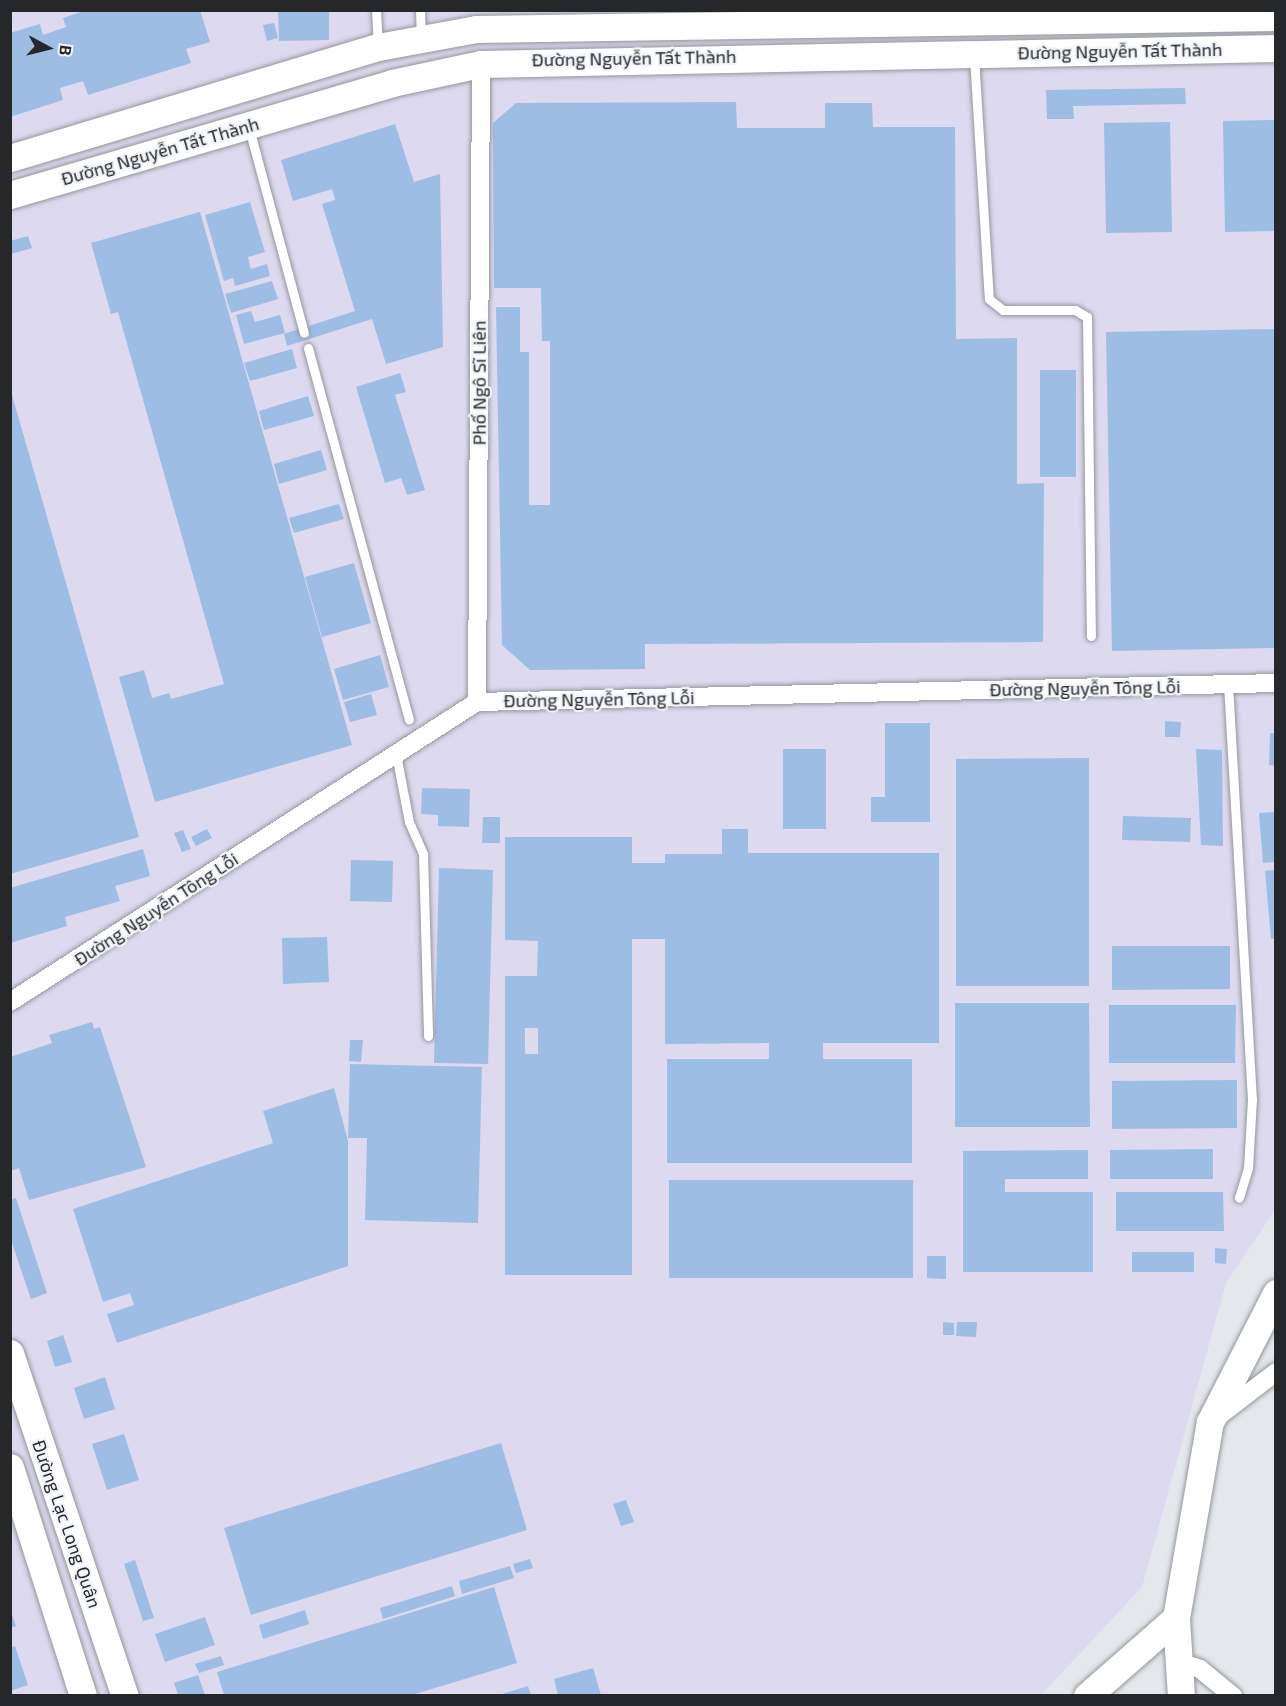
<!DOCTYPE html>
<html>
<head>
<meta charset="utf-8">
<style>
	body { margin:0 }
	#map { position:relative; width:1286px; height:1706px; overflow:hidden; background:#e4e7eb; font-family:"Exo 2",sans-serif }
	div>[style] { position:absolute }
	[style*='--x'] { left:calc(var(--x)*1px); top:calc(var(--y)*1px); width:calc(var(--w)*1px); rotate:calc(var(--a)*1deg) }
	.industrial>* { inset:0; background:#ddd9ef }
	.building>* { inset:0; background:#9ebde4 }
	.roads { filter:drop-shadow(0 0 2px #94979b) drop-shadow(0 0 2px #94979b) }
	.lane>* { height:9px; margin:-4.5px; padding:0 4.5px; transform-origin:4.5px; border-radius:4.5px; background:#fff }
	.street>* { height:18px; margin:-9px; padding:0 9px; transform-origin:9px; border-radius:9px; background:#fff }
	.secondary>* { height:27px; margin:-13.5px; padding:0 13.5px; transform-origin:13.5px; border-radius:13.5px; background:#fff }
	span { translate:-50% -50%; white-space:nowrap; text-align:center; line-height:1.15; -webkit-text-stroke:4.5px #f1f4f8; paint-order:stroke }
	.street-label { font-size:18px; color:#262728 }
	.frame { position:absolute; inset:0; border:12px solid #262728; pointer-events:none }
	.north { position:absolute; left:18px; top:18px; width:60px; height:60px; -webkit-text-stroke:4px #f1f4f8; paint-order:stroke; rotate:97deg; font-size:16px; font-weight:700; line-height:24px; text-align:center; color:#262728 }
	.north::after { content:''; display:block; margin:auto; width:21px; height:27px; background:#262728; clip-path:polygon(50% 0,100% 100%,50% 72%,0 100%) }
</style>
</head>
<body>
<div id="map">
	<div class="industrial">
		<div style="clip-path:polygon(11px 11px,1275px 11px,1275px 1210px,1226px 1283px,1142px 1587px,1041px 1695px,11px 1696px)"></div>
	</div>
	<div class="building">
		<div style="clip-path:polygon(87px 10px,200px 10px,210px 42px,186px 49px,191px 63px,88px 95px,83px 81px,60px 88px,63px 100px,10px 117px,10px 33px,40px 24px,43px 35px,66px 27px,63px 18px)"></div>
		<div style="clip-path:polygon(278px 10px,329px 10px,329px 40px,279px 41px)"></div>
		<div style="clip-path:polygon(274px 23px,278px 38px,267px 41px,263px 25px)"></div>
		<div style="clip-path:polygon(1185px 88px,1186px 104px,1073px 106px,1074px 119px,1047px 119px,1046px 90px)"></div>
		<div style="clip-path:polygon(736px 102px,737px 128px,825px 128px,825px 103px,872px 103px,873px 127px,955px 127px,956px 339px,1017px 338px,1017px 484px,1044px 483px,1043px 642px,645px 644px,645px 669px,530px 670px,502px 645px,496px 307px,520px 307px,520px 352px,529px 352px,529px 505px,550px 505px,550px 341px,542px 341px,541px 288px,494px 288px,493px 123px,516px 103px)"></div>
		<div style="clip-path:polygon(1275px 120px,1275px 231px,1225px 232px,1223px 121px)"></div>
		<div style="clip-path:polygon(1170px 122px,1172px 232px,1106px 233px,1104px 123px)"></div>
		<div style="clip-path:polygon(395px 124px,414px 182px,440px 174px,443px 347px,386px 364px,372px 319px,287px 346px,284px 334px,355px 311px,322px 204px,335px 200px,332px 189px,293px 201px,281px 160px)"></div>
		<div style="clip-path:polygon(250px 202px,265px 252px,248px 257px,251px 269px,267px 264px,270px 276px,235px 286px,233px 278px,224px 281px,205px 215px)"></div>
		<div style="clip-path:polygon(200px 212px,352px 745px,155px 802px,119px 677px,144px 670px,152px 698px,169px 693px,171px 699px,224px 684px,118px 312px,111px 314px,91px 243px)"></div>
		<div style="clip-path:polygon(28px 236px,32px 248px,11px 254px,10px 267px,10px 241px)"></div>
		<div style="clip-path:polygon(272px 281px,278px 299px,231px 313px,225px 294px)"></div>
		<div style="clip-path:polygon(251px 311px,255px 322px,280px 315px,285px 333px,244px 344px,236px 315px)"></div>
		<div style="clip-path:polygon(1275px 329px,1275px 648px,1112px 651px,1106px 332px)"></div>
		<div style="clip-path:polygon(292px 349px,297px 368px,250px 381px,244px 363px)"></div>
		<div style="clip-path:polygon(1040px 370px,1076px 370px,1076px 477px,1040px 477px)"></div>
		<div style="clip-path:polygon(400px 373px,406px 392px,395px 395px,425px 490px,407px 495px,401px 478px,385px 483px,356px 387px)"></div>
		<div style="clip-path:polygon(10px 388px,139px 837px,10px 874px)"></div>
		<div style="clip-path:polygon(308px 396px,314px 416px,264px 430px,259px 411px)"></div>
		<div style="clip-path:polygon(321px 450px,327px 470px,279px 484px,274px 464px)"></div>
		<div style="clip-path:polygon(339px 504px,344px 519px,294px 533px,289px 518px)"></div>
		<div style="clip-path:polygon(354px 563px,371px 623px,322px 637px,305px 577px)"></div>
		<div style="clip-path:polygon(380px 655px,389px 687px,343px 700px,334px 669px)"></div>
		<div style="clip-path:polygon(371px 694px,377px 715px,350px 722px,344px 702px)"></div>
		<div style="clip-path:polygon(1165px 721px,1181px 722px,1180px 737px,1165px 737px)"></div>
		<div style="clip-path:polygon(885px 723px,930px 723px,930px 822px,871px 822px,871px 797px,885px 797px)"></div>
		<div style="clip-path:polygon(1270px 733px,1275px 733px,1275px 766px,1269px 765px)"></div>
		<div style="clip-path:polygon(783px 749px,826px 749px,826px 829px,783px 829px)"></div>
		<div style="clip-path:polygon(1196px 749px,1222px 750px,1223px 846px,1201px 845px)"></div>
		<div style="clip-path:polygon(1089px 758px,1089px 986px,956px 986px,956px 759px)"></div>
		<div style="clip-path:polygon(422px 788px,470px 789px,469px 827px,438px 826px,438px 815px,421px 814px)"></div>
		<div style="clip-path:polygon(1275px 812px,1275px 862px,1263px 863px,1259px 813px)"></div>
		<div style="clip-path:polygon(1123px 816px,1191px 818px,1190px 842px,1122px 840px)"></div>
		<div style="clip-path:polygon(483px 817px,500px 817px,500px 843px,482px 843px)"></div>
		<div style="clip-path:polygon(207px 829px,212px 838px,196px 846px,191px 837px)"></div>
		<div style="clip-path:polygon(evenodd,722px 829px,748px 829px,748px 853px,939px 853px,939px 1043px,823px 1043px,823px 1059px,912px 1059px,912px 1163px,667px 1163px,667px 1059px,769px 1059px,769px 1043px,665px 1044px,665px 939px,632px 939px,632px 1275px,505px 1275px,505px 976px,537px 976px,538px 941px,505px 940px,505px 837px,632px 837px,632px 863px,665px 863px,665px 854px,722px 854px,722px 829px,525px 1028px,538px 1028px,538px 1054px,525px 1054px,525px 1028px)"></div>
		<div style="clip-path:polygon(183px 830px,191px 849px,182px 852px,174px 833px)"></div>
		<div style="clip-path:polygon(143px 849px,150px 876px,115px 886px,120px 901px,65px 917px,67px 926px,10px 943px,10px 888px)"></div>
		<div style="clip-path:polygon(351px 860px,393px 861px,392px 902px,350px 901px)"></div>
		<div style="clip-path:polygon(439px 868px,493px 870px,488px 1064px,434px 1063px)"></div>
		<div style="clip-path:polygon(1275px 870px,1275px 939px,1271px 939px,1265px 871px)"></div>
		<div style="clip-path:polygon(327px 937px,329px 982px,283px 984px,282px 938px)"></div>
		<div style="clip-path:polygon(1112px 946px,1230px 946px,1230px 989px,1112px 990px)"></div>
		<div style="clip-path:polygon(955px 1003px,1089px 1003px,1090px 1127px,955px 1127px)"></div>
		<div style="clip-path:polygon(1109px 1005px,1236px 1005px,1235px 1063px,1109px 1063px)"></div>
		<div style="clip-path:polygon(92px 1022px,94px 1029px,100px 1027px,146px 1167px,29px 1200px,19px 1168px,10px 1171px,10px 1057px,52px 1043px,49px 1035px)"></div>
		<div style="clip-path:polygon(350px 1040px,363px 1040px,361px 1062px,349px 1061px)"></div>
		<div style="clip-path:polygon(350px 1064px,482px 1067px,478px 1223px,365px 1220px,367px 1138px,348px 1138px)"></div>
		<div style="clip-path:polygon(1237px 1080px,1237px 1128px,1112px 1129px,1112px 1081px)"></div>
		<div style="clip-path:polygon(334px 1088px,348px 1141px,348px 1266px,117px 1343px,107px 1314px,134px 1305px,130px 1293px,103px 1302px,73px 1209px,273px 1143px,263px 1111px)"></div>
		<div style="clip-path:polygon(1213px 1149px,1213px 1179px,1110px 1179px,1110px 1150px)"></div>
		<div style="clip-path:polygon(1088px 1150px,1088px 1179px,1005px 1179px,1005px 1192px,1093px 1192px,1093px 1272px,963px 1272px,963px 1151px)"></div>
		<div style="clip-path:polygon(669px 1180px,913px 1180px,913px 1278px,669px 1278px)"></div>
		<div style="clip-path:polygon(1116px 1192px,1223px 1192px,1224px 1231px,1116px 1231px)"></div>
		<div style="clip-path:polygon(16px 1198px,47px 1293px,31px 1299px,10px 1237px,10px 1200px)"></div>
		<div style="clip-path:polygon(1215px 1248px,1227px 1249px,1226px 1264px,1215px 1263px)"></div>
		<div style="clip-path:polygon(1132px 1252px,1194px 1252px,1194px 1272px,1132px 1272px)"></div>
		<div style="clip-path:polygon(927px 1256px,946px 1256px,946px 1279px,927px 1278px)"></div>
		<div style="clip-path:polygon(943px 1322px,954px 1323px,954px 1335px,943px 1335px)"></div>
		<div style="clip-path:polygon(957px 1322px,977px 1322px,976px 1337px,956px 1336px)"></div>
		<div style="clip-path:polygon(63px 1335px,72px 1362px,55px 1367px,47px 1341px)"></div>
		<div style="clip-path:polygon(105px 1377px,115px 1409px,84px 1419px,74px 1388px)"></div>
		<div style="clip-path:polygon(124px 1434px,139px 1480px,107px 1490px,92px 1444px)"></div>
		<div style="clip-path:polygon(501px 1443px,527px 1530px,251px 1615px,224px 1528px)"></div>
		<div style="clip-path:polygon(626px 1500px,634px 1522px,621px 1526px,613px 1504px)"></div>
		<div style="clip-path:polygon(530px 1559px,533px 1568px,516px 1573px,513px 1564px)"></div>
		<div style="clip-path:polygon(135px 1560px,154px 1618px,143px 1621px,124px 1564px)"></div>
		<div style="clip-path:polygon(510px 1566px,514px 1578px,462px 1594px,459px 1581px)"></div>
		<div style="clip-path:polygon(452px 1586px,455px 1596px,383px 1619px,380px 1608px)"></div>
		<div style="clip-path:polygon(494px 1587px,517px 1663px,412px 1695px,224px 1695px,217px 1672px)"></div>
		<div style="clip-path:polygon(10px 1609px,16px 1626px,10px 1628px)"></div>
		<div style="clip-path:polygon(305px 1610px,309px 1624px,263px 1639px,259px 1625px)"></div>
		<div style="clip-path:polygon(205px 1617px,215px 1645px,165px 1662px,155px 1634px)"></div>
		<div style="clip-path:polygon(15px 1646px,28px 1685px,10px 1691px,10px 1648px)"></div>
		<div style="clip-path:polygon(221px 1656px,224px 1665px,199px 1673px,195px 1664px)"></div>
		<div style="clip-path:polygon(593px 1668px,601px 1695px,558px 1695px,554px 1679px)"></div>
		<div style="clip-path:polygon(198px 1675px,205px 1695px,178px 1695px,174px 1683px)"></div>
		<div style="clip-path:polygon(528px 1686px,531px 1695px,499px 1695px)"></div>
	</div>
	<div class="roads">
		<div class="lane">
			<div style="--x:376;--y:10;--w:34;--a:87"></div>
			<div style="--x:420;--y:10;--w:28;--a:88"></div>
			<div style="--x:974;--y:56;--w:243;--a:86.5"></div>
			<div style="--x:989;--y:299;--w:18;--a:38"></div>
			<div style="--x:1003;--y:310;--w:72;--a:0"></div>
			<div style="--x:1075;--y:310;--w:14;--a:30"></div>
			<div style="--x:1087;--y:317;--w:319;--a:89.3"></div>
			<div style="--x:249;--y:128;--w:212;--a:75"></div>
			<div style="--x:308;--y:348;--w:385;--a:74.8"></div>
			<div style="--x:1228;--y:684;--w:416;--a:86.7"></div>
			<div style="--x:1252;--y:1099;--w:69;--a:93.3"></div>
			<div style="--x:1248;--y:1168;--w:31;--a:107"></div>
			<div style="--x:396;--y:754;--w:69;--a:79.2"></div>
			<div style="--x:409;--y:822;--w:35;--a:66"></div>
			<div style="--x:423;--y:854;--w:182;--a:88.4"></div>
		</div>
		<div class="street">
			<div style="--x:477;--y:702;--w:638;--a:-89.64"></div>
			<div style="--x:10;--y:1002;--w:555;--a:-32.72"></div>
			<div style="--x:477;--y:702;--w:799;--a:-1.36"></div>
			<div style="--x:1215;--y:1419;--w:77;--a:-37.6"></div>
			<div style="--x:1179;--y:1662;--w:22;--a:18"></div>
			<div style="--x:1200;--y:1669;--w:43;--a:39.3"></div>
		</div>
		<div class="secondary">
			<div style="--x:10;--y:158;--w:384;--a:-16.8"></div>
			<div style="--x:378;--y:47;--w:100;--a:-10.4"></div>
			<div style="--x:476;--y:29;--w:800;--a:-0.86"></div>
			<div style="--x:10;--y:195;--w:398;--a:-16.3"></div>
			<div style="--x:392;--y:83;--w:91;--a:-12.1"></div>
			<div style="--x:481;--y:64;--w:795;--a:-1.15"></div>
			<div style="--x:10;--y:1353;--w:362;--a:71.5"></div>
			<div style="--x:10;--y:1467;--w:240;--a:72.3"></div>
			<div style="--x:1087;--y:1696;--w:118;--a:-41.2"></div>
			<div style="--x:1181;--y:1696;--w:78;--a:-93.7"></div>
			<div style="--x:1176;--y:1618;--w:199;--a:-80.2"></div>
			<div style="--x:1210;--y:1422;--w:145;--a:-62.9"></div>
		</div>
	</div>
	<div class="street-label">
		<span style="left:1120px;top:51px;rotate:-1deg">Đường Nguyễn Tất Thành</span>
		<span style="left:634px;top:58px;rotate:-1deg">Đường Nguyễn Tất Thành</span>
		<span style="left:160px;top:151px;rotate:-16deg">Đường Nguyễn Tất Thành</span>
		<span style="left:479px;top:383px;rotate:-90deg">Phố Ngô Sĩ Liên</span>
		<span style="left:1085px;top:688px;rotate:-1deg">Đường Nguyễn Tông Lỗi</span>
		<span style="left:599px;top:699px;rotate:-1deg">Đường Nguyễn Tông Lỗi</span>
		<span style="left:156px;top:909px;rotate:-33deg">Đường Nguyễn Tông Lỗi</span>
		<span style="left:67px;top:1524px;rotate:71deg">Đường Lạc Long Quân</span>
	</div>
	<div class="frame"></div>
	<div class="north">B</div>
</div>
</body>
</html>
